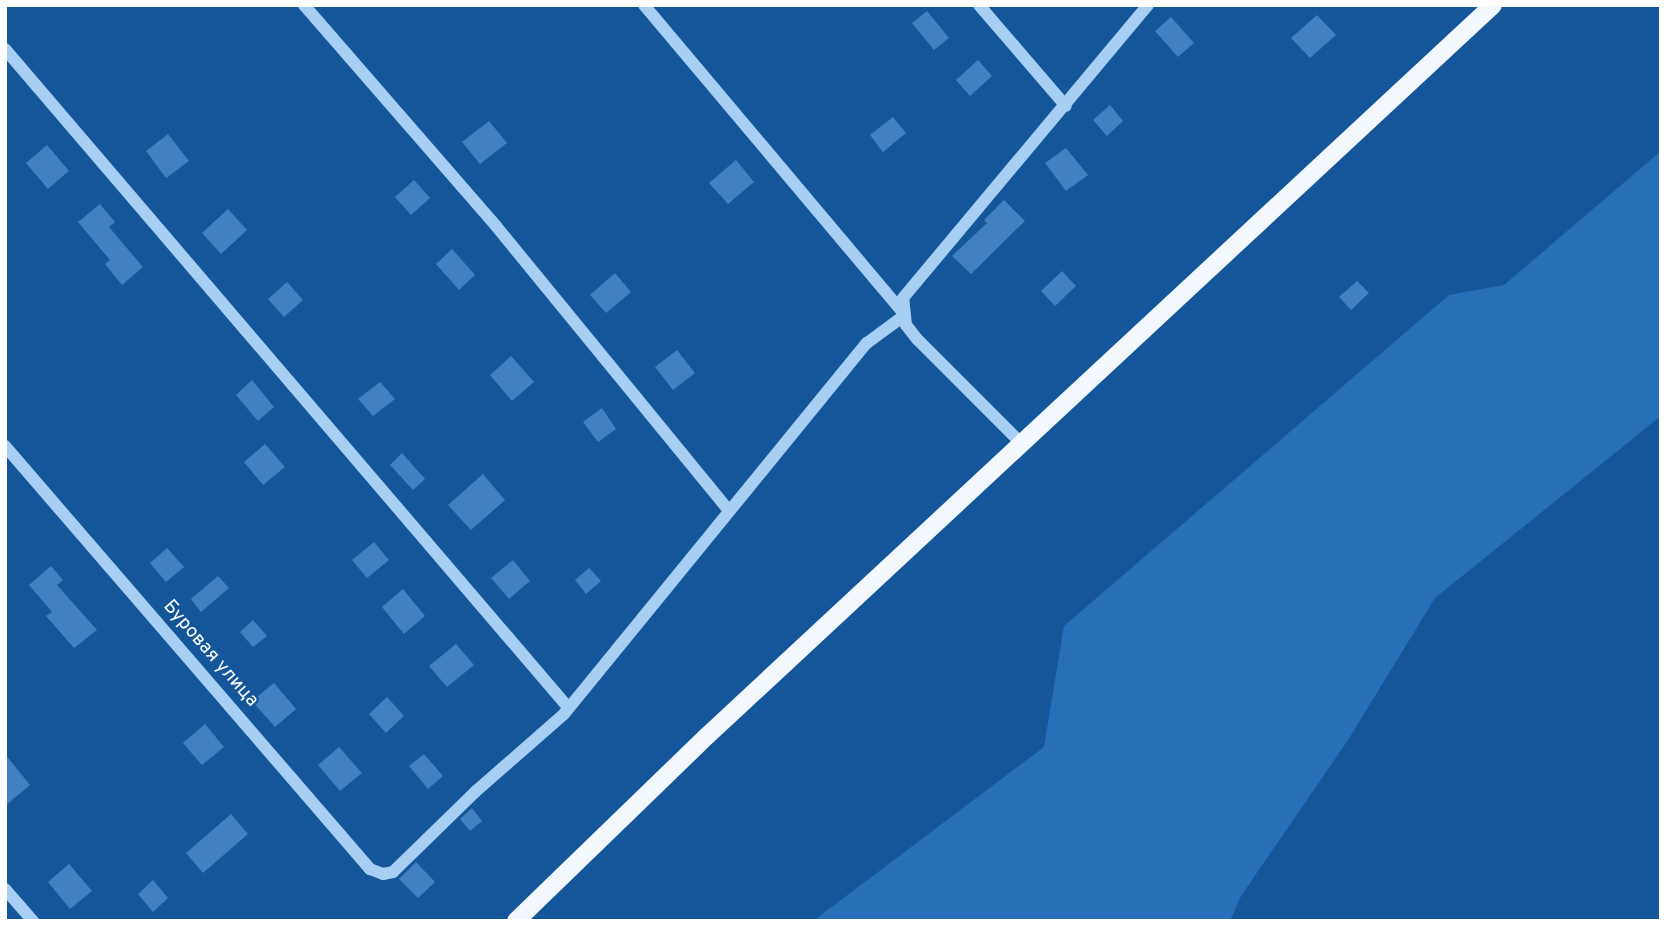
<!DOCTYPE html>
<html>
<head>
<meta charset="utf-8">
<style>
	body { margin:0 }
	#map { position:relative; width:1666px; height:926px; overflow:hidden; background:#145699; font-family:Overpass,sans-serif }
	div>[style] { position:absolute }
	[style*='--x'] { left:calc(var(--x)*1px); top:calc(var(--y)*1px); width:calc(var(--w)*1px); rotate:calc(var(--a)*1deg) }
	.green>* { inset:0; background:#2770b7 }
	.building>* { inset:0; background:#4181c2 }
	.minor>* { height:12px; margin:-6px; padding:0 6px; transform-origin:6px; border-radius:6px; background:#a7cef3 }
	.major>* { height:18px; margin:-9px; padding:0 9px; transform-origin:9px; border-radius:9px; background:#f3f8ff }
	span { translate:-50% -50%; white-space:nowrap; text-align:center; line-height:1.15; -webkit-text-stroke:5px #145699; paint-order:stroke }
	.street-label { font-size:19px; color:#fff }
	.frame { position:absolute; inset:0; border:7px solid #fff; pointer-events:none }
</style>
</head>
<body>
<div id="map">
	<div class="green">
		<div style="clip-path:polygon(1661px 151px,1661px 416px,1435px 598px,1348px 740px,1241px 896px,1230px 921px,813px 921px,1044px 747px,1064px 626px,1449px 295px,1504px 285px)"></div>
	</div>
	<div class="building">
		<div style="clip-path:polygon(927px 11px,949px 38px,934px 50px,912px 23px)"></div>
		<div style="clip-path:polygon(1317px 15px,1336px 35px,1310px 58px,1291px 38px)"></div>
		<div style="clip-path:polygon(1171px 17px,1194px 43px,1178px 57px,1155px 31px)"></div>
		<div style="clip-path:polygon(978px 60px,992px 76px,970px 96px,956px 80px)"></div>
		<div style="clip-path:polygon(1110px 105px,1123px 121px,1107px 136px,1093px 120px)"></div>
		<div style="clip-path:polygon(893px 117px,906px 133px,883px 152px,870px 135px)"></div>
		<div style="clip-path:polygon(489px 121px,507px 143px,480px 164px,462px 142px)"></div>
		<div style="clip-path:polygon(168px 134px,189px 161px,166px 178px,146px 151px)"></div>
		<div style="clip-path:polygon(47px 145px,69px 171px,48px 189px,26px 163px)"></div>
		<div style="clip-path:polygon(1066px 148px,1088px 175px,1066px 191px,1045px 163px)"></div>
		<div style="clip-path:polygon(736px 160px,754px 182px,728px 204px,709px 183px)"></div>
		<div style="clip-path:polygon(414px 180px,430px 198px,411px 215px,395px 197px)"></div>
		<div style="clip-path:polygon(1004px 200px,1025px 221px,971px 274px,952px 256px,987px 223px,984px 220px)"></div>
		<div style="clip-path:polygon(100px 204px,115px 222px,109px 227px,143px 267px,122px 285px,105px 264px,110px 260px,78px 222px)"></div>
		<div style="clip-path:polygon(228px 209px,247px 230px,221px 254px,202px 233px)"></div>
		<div style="clip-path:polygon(452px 249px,475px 275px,459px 290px,436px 264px)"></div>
		<div style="clip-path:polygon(1062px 271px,1076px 286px,1055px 306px,1041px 291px)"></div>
		<div style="clip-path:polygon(615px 273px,631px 292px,606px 313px,590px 295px)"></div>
		<div style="clip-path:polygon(1357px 281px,1369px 293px,1351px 310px,1339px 297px)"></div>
		<div style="clip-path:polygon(287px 282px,303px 300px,284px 317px,268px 299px)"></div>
		<div style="clip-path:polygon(677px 350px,695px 373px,673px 390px,655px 367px)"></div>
		<div style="clip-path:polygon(511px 356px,534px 382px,512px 401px,490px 375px)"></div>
		<div style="clip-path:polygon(252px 380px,274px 407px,258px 421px,236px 395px)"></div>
		<div style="clip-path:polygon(380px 382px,395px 399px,373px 416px,358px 399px)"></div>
		<div style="clip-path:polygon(602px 408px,616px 429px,598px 442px,583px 422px)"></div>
		<div style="clip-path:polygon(265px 444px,285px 467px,263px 485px,244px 462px)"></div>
		<div style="clip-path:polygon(402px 453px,425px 479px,413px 490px,390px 465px)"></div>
		<div style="clip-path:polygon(483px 474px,505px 500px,471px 530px,448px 505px)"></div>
		<div style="clip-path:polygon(374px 542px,389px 560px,367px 578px,352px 560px)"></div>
		<div style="clip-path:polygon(167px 548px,184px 567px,166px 582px,150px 563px)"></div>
		<div style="clip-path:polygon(513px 560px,530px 581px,509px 599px,491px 578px)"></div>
		<div style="clip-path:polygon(51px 566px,63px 580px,57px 585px,97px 630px,74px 648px,46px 616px,52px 612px,29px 585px)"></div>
		<div style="clip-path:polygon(589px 568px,601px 581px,586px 594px,575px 580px)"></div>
		<div style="clip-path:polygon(218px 576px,229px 588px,201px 612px,191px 599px)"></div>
		<div style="clip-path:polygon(403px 589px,425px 616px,404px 634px,382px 607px)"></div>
		<div style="clip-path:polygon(253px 620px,267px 636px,253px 647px,240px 632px)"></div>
		<div style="clip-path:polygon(456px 644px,474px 665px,447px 687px,429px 666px)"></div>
		<div style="clip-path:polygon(274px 683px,296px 709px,275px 727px,252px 701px)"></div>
		<div style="clip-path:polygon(387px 697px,404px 716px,386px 733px,369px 714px)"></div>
		<div style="clip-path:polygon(205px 724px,224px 747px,202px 765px,183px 743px)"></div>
		<div style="clip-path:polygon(339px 747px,362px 773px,340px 791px,318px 765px)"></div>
		<div style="clip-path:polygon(5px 754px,30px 785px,5px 806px)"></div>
		<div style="clip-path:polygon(424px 754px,443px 776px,428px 789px,409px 766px)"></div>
		<div style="clip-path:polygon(472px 808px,482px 821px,470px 831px,460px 819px)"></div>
		<div style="clip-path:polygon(231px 814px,248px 834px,203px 873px,186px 853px)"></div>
		<div style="clip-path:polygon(416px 862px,435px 882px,418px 898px,399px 879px)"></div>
		<div style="clip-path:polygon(69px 864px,92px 891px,70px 909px,48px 882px)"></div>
		<div style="clip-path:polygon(153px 880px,168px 898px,153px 912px,138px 894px)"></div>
	</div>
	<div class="minor">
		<div style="--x:304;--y:5;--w:293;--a:49"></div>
		<div style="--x:496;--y:226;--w:368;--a:50.7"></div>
		<div style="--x:979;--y:5;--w:133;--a:49.3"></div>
		<div style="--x:5;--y:49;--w:865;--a:49.46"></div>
		<div style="--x:1021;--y:443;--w:147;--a:-135"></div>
		<div style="--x:917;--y:339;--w:18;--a:-128"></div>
		<div style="--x:906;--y:325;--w:27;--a:-96"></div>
		<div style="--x:903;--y:298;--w:382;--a:-50.1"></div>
		<div style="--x:5;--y:446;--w:559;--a:49.21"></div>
		<div style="--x:370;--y:869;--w:14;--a:21"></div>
		<div style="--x:383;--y:874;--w:10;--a:-11"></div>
		<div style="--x:393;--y:872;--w:115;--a:-44.3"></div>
		<div style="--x:475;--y:792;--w:118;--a:-41.2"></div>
		<div style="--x:564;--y:714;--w:479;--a:-50.8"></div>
		<div style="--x:867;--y:343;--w:47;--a:-36.4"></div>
		<div style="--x:905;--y:315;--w:405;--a:-130.1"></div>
		<div style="--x:5;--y:889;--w:43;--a:48.8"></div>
	</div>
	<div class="major">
		<div style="--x:516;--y:921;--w:266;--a:-44.1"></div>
		<div style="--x:707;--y:736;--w:1073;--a:-42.92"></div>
	</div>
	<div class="street-label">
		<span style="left:210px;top:654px;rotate:49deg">Буровая улица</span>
	</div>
	<div class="frame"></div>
</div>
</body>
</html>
